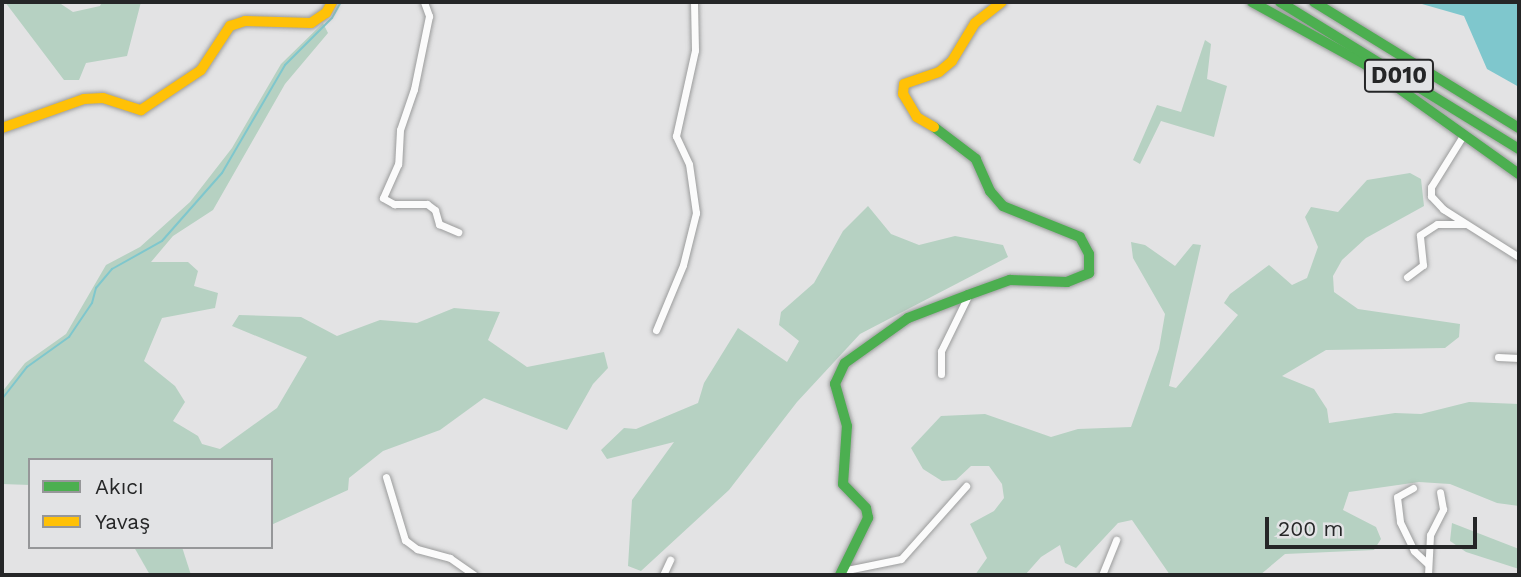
<!DOCTYPE html>
<html>
<head>
<meta charset="utf-8">
<style>
	body { margin:0 }
	#map { position:relative; width:1521px; height:577px; overflow:hidden; background:#e3e3e4; font-family:"Work Sans",sans-serif }
	div>[style] { position:absolute }
	[style*='--x'] { left:calc(var(--x)*1px); top:calc(var(--y)*1px); width:calc(var(--w)*1px); rotate:calc(var(--a)*1deg) }
	.green>* { inset:0; background:#b6d1c2 }
	.water>* { inset:0; background:#7fc7cd }
	.stream>* { height:2px; margin:-1px; padding:0 1px; transform-origin:1px; border-radius:1px; background:#7fc7cd }
	.roads { filter:drop-shadow(0 0 2px #9b9c9c) drop-shadow(0 0 2px #9b9c9c) }
	.street>* { height:7px; margin:-3.5px; padding:0 3.5px; transform-origin:3.5px; border-radius:3.5px; background:#fbfbfb }
	.fast>* { height:10px; margin:-5px; padding:0 5px; transform-origin:5px; border-radius:5px; background:#4caf50 }
	.slow>* { height:10px; margin:-5px; padding:0 5px; transform-origin:5px; border-radius:5px; background:#ffc107 }
	span { translate:-50% -50%; white-space:nowrap; text-align:center; line-height:1.15; -webkit-text-stroke:6px #e2e3e5; paint-order:stroke }
	.shield-label span { padding:2px 5px; background:#e2e3e5; border:2px solid; border-radius:5px; -webkit-text-stroke-width:0 }
	.shield-label { font-size:23px; color:#252627; font-weight:700 }
	.frame { position:absolute; inset:0; border:4px solid #252627; pointer-events:none }
	.legend { position:absolute; left:28px; top:458px; width:245px; height:91px; box-sizing:border-box; background:#e2e3e5; border:2px solid #969799; margin:0; padding:9px 12px; list-style:none; font-size:21px; color:#252627 }
	.legend li { display:flex; align-items:center; gap:14px; height:35px }
	.legend b { width:35px; border:2px solid #969799 }
	.scale { position:absolute; left:1265px; top:517px; width:212px; height:32px; box-sizing:border-box; border:4px solid #252627; border-top:0; padding-left:9px; font-size:21px; line-height:24px; white-space:nowrap; color:#252627; -webkit-text-stroke:5px #e2e3e5; paint-order:stroke }
</style>
</head>
<body>
<div id="map">
	<div class="green">
		<div style="clip-path:polygon(5px 2px,58px 2px,73px 12px,100px 6px,102px 2px,141px 2px,127px 56px,86px 63px,79px 80px,64px 80px)"></div>
		<div style="clip-path:polygon(323px 23px,328px 33px,285px 84px,213px 210px,173px 236px,151px 262px,188px 262px,198px 271px,194px 286px,218px 293px,215px 308px,162px 318px,144px 361px,175px 386px,185px 402px,173px 421px,198px 436px,202px 444px,220px 449px,277px 408px,307px 357px,232px 326px,239px 315px,301px 317px,337px 336px,380px 320px,417px 323px,454px 308px,500px 312px,488px 340px,527px 367px,604px 352px,608px 368px,593px 384px,567px 430px,484px 398px,440px 430px,383px 451px,349px 478px,348px 490px,271px 525px,271px 460px,30px 460px,30px 485px,2px 484px,2px 392px,25px 363px,66px 334px,106px 265px,140px 247px,190px 202px,232px 148px,281px 64px)"></div>
		<div style="clip-path:polygon(1205px 40px,1211px 44px,1207px 79px,1227px 86px,1214px 137px,1161px 121px,1140px 164px,1133px 160px,1157px 105px,1181px 112px)"></div>
		<div style="clip-path:polygon(1410px 173px,1421px 179px,1424px 206px,1366px 238px,1342px 260px,1333px 276px,1334px 292px,1358px 309px,1460px 324px,1459px 337px,1445px 348px,1326px 350px,1282px 376px,1314px 389px,1327px 409px,1329px 423px,1395px 413px,1421px 414px,1469px 402px,1519px 404px,1519px 506px,1497px 503px,1450px 484px,1419px 482px,1349px 492px,1343px 510px,1376px 527px,1381px 539px,1374px 550px,1285px 554px,1260px 575px,1170px 575px,1132px 520px,1118px 523px,1076px 568px,1065px 563px,1060px 545px,1041px 557px,1025px 575px,975px 575px,987px 558px,970px 524px,994px 511px,1004px 498px,1002px 484px,989px 466px,971px 466px,956px 480px,942px 481px,923px 469px,911px 448px,941px 416px,985px 414px,1051px 437px,1078px 429px,1131px 427px,1159px 349px,1165px 314px,1133px 258px,1131px 242px,1145px 245px,1175px 266px,1193px 244px,1201px 245px,1169px 386px,1176px 388px,1238px 315px,1224px 303px,1230px 294px,1269px 265px,1292px 285px,1307px 278px,1318px 247px,1305px 217px,1311px 207px,1338px 212px,1367px 180px)"></div>
		<div style="clip-path:polygon(868px 206px,891px 234px,919px 245px,955px 236px,1003px 245px,1008px 257px,860px 334px,797px 402px,729px 490px,641px 571px,628px 566px,632px 500px,674px 442px,607px 459px,601px 450px,624px 428px,636px 429px,698px 403px,704px 383px,738px 328px,787px 362px,799px 341px,779px 325px,781px 312px,814px 283px,843px 231px)"></div>
		<div style="clip-path:polygon(1452px 523px,1519px 549px,1519px 569px,1466px 552px,1450px 541px)"></div>
		<div style="clip-path:polygon(134px 547px,182px 547px,191px 575px,150px 575px)"></div>
	</div>
	<div class="water">
		<div style="clip-path:polygon(1415px 2px,1519px 2px,1519px 87px,1487px 69px,1464px 16px)"></div>
	</div>
	<div class="stream">
		<div style="--x:2;--y:399;--w:41;--a:-52"></div>
		<div style="--x:27;--y:367;--w:52;--a:-35.5"></div>
		<div style="--x:69;--y:337;--w:41;--a:-55.9"></div>
		<div style="--x:92;--y:303;--w:16;--a:-75"></div>
		<div style="--x:96;--y:288;--w:25;--a:-50"></div>
		<div style="--x:112;--y:269;--w:57;--a:-29.2"></div>
		<div style="--x:162;--y:241;--w:91;--a:-48.6"></div>
		<div style="--x:222;--y:173;--w:125;--a:-59.7"></div>
		<div style="--x:285;--y:65;--w:66;--a:-45"></div>
		<div style="--x:332;--y:18;--w:18;--a:-61"></div>
	</div>
	<div class="roads">
		<div class="street">
			<div style="--x:424;--y:2;--w:15;--a:70"></div>
			<div style="--x:429;--y:16;--w:75;--a:101.6"></div>
			<div style="--x:414;--y:89;--w:43;--a:108.9"></div>
			<div style="--x:400;--y:130;--w:34;--a:93"></div>
			<div style="--x:398;--y:164;--w:37;--a:114"></div>
			<div style="--x:383;--y:198;--w:13;--a:29"></div>
			<div style="--x:394;--y:204;--w:33;--a:0"></div>
			<div style="--x:427;--y:204;--w:10;--a:37"></div>
			<div style="--x:435;--y:210;--w:15;--a:74"></div>
			<div style="--x:439;--y:224;--w:21;--a:23"></div>
			<div style="--x:1464;--y:134;--w:62;--a:121.9"></div>
			<div style="--x:1431;--y:187;--w:9;--a:90"></div>
			<div style="--x:1431;--y:196;--w:18;--a:47"></div>
			<div style="--x:1443;--y:209;--w:90;--a:32.3"></div>
			<div style="--x:1407;--y:277;--w:20;--a:-37"></div>
			<div style="--x:1423;--y:265;--w:30;--a:-96"></div>
			<div style="--x:1420;--y:235;--w:20;--a:-33"></div>
			<div style="--x:1437;--y:224;--w:28;--a:0"></div>
			<div style="--x:656;--y:330;--w:70;--a:-67.4"></div>
			<div style="--x:683;--y:265;--w:54;--a:-76"></div>
			<div style="--x:696;--y:213;--w:49;--a:-98.1"></div>
			<div style="--x:689;--y:164;--w:31;--a:-115"></div>
			<div style="--x:676;--y:136;--w:88;--a:-77.5"></div>
			<div style="--x:695;--y:50;--w:48;--a:-91.2"></div>
			<div style="--x:1498;--y:357;--w:21;--a:3"></div>
			<div style="--x:941;--y:374;--w:23;--a:-90"></div>
			<div style="--x:941;--y:351;--w:61;--a:-63.9"></div>
			<div style="--x:386;--y:477;--w:66;--a:73.2"></div>
			<div style="--x:405;--y:540;--w:15;--a:37"></div>
			<div style="--x:417;--y:549;--w:34;--a:15"></div>
			<div style="--x:450;--y:558;--w:29;--a:35"></div>
			<div style="--x:1413;--y:488;--w:18;--a:151"></div>
			<div style="--x:1397;--y:497;--w:25;--a:83"></div>
			<div style="--x:1400;--y:522;--w:32;--a:64"></div>
			<div style="--x:1414;--y:551;--w:19;--a:43"></div>
			<div style="--x:842;--y:571;--w:60;--a:-11.5"></div>
			<div style="--x:901;--y:559;--w:98;--a:-48.3"></div>
			<div style="--x:663;--y:575;--w:17;--a:-65"></div>
			<div style="--x:1102;--y:575;--w:38;--a:-68"></div>
			<div style="--x:1428;--y:575;--w:40;--a:-87.1"></div>
			<div style="--x:1430;--y:535;--w:29;--a:-63"></div>
			<div style="--x:1443;--y:509;--w:17;--a:-100"></div>
		</div>
		<div class="fast">
			<div style="--x:1252;--y:2;--w:130;--a:28.9"></div>
			<div style="--x:1366;--y:65;--w:188;--a:35.5"></div>
			<div style="--x:1280;--y:2;--w:281;--a:31.6"></div>
			<div style="--x:1314;--y:2;--w:241;--a:31.6"></div>
			<div style="--x:840;--y:575;--w:64;--a:-63.8"></div>
			<div style="--x:868;--y:518;--w:10;--a:-101"></div>
			<div style="--x:866;--y:508;--w:33;--a:-134"></div>
			<div style="--x:843;--y:484;--w:58;--a:-86.1"></div>
			<div style="--x:847;--y:426;--w:44;--a:-105.9"></div>
			<div style="--x:835;--y:384;--w:23;--a:-65"></div>
			<div style="--x:845;--y:363;--w:77;--a:-35.5"></div>
			<div style="--x:908;--y:318;--w:64;--a:-21"></div>
			<div style="--x:968;--y:295;--w:45;--a:-19.7"></div>
			<div style="--x:1010;--y:280;--w:57;--a:2"></div>
			<div style="--x:1067;--y:282;--w:24;--a:-22"></div>
			<div style="--x:1089;--y:273;--w:19;--a:-90"></div>
			<div style="--x:1089;--y:254;--w:19;--a:-118"></div>
			<div style="--x:1080;--y:237;--w:83;--a:-158.1"></div>
			<div style="--x:1003;--y:206;--w:20;--a:-131"></div>
			<div style="--x:990;--y:191;--w:35;--a:-114"></div>
			<div style="--x:976;--y:159;--w:53;--a:-142.7"></div>
		</div>
		<div class="slow">
			<div style="--x:934;--y:127;--w:20;--a:-150"></div>
			<div style="--x:917;--y:117;--w:27;--a:-121"></div>
			<div style="--x:903;--y:94;--w:10;--a:-84"></div>
			<div style="--x:904;--y:84;--w:37;--a:-19"></div>
			<div style="--x:939;--y:72;--w:17;--a:-40"></div>
			<div style="--x:952;--y:61;--w:44;--a:-58.8"></div>
			<div style="--x:975;--y:23;--w:34;--a:-38"></div>
			<div style="--x:2;--y:128;--w:87;--a:-19.5"></div>
			<div style="--x:84;--y:99;--w:19;--a:-3"></div>
			<div style="--x:103;--y:98;--w:40;--a:18"></div>
			<div style="--x:141;--y:110;--w:72;--a:-33.7"></div>
			<div style="--x:201;--y:70;--w:53;--a:-56.6"></div>
			<div style="--x:230;--y:26;--w:16;--a:-18"></div>
			<div style="--x:245;--y:21;--w:66;--a:1.7"></div>
			<div style="--x:311;--y:23;--w:18;--a:-34"></div>
			<div style="--x:326;--y:13;--w:13;--a:-61"></div>
		</div>
	</div>
	<div class="shield-label">
		<span style="left:1399px;top:76px">D010</span>
	</div>
	<div class="frame"></div>
	<ul class="legend">
	<li><b style="height:9px;background:#4caf50"></b>Akıcı</li>
	<li><b style="height:9px;background:#ffc107"></b>Yavaş</li>
	</ul>
	<div class="scale">200 m</div>
</div>
</body>
</html>
